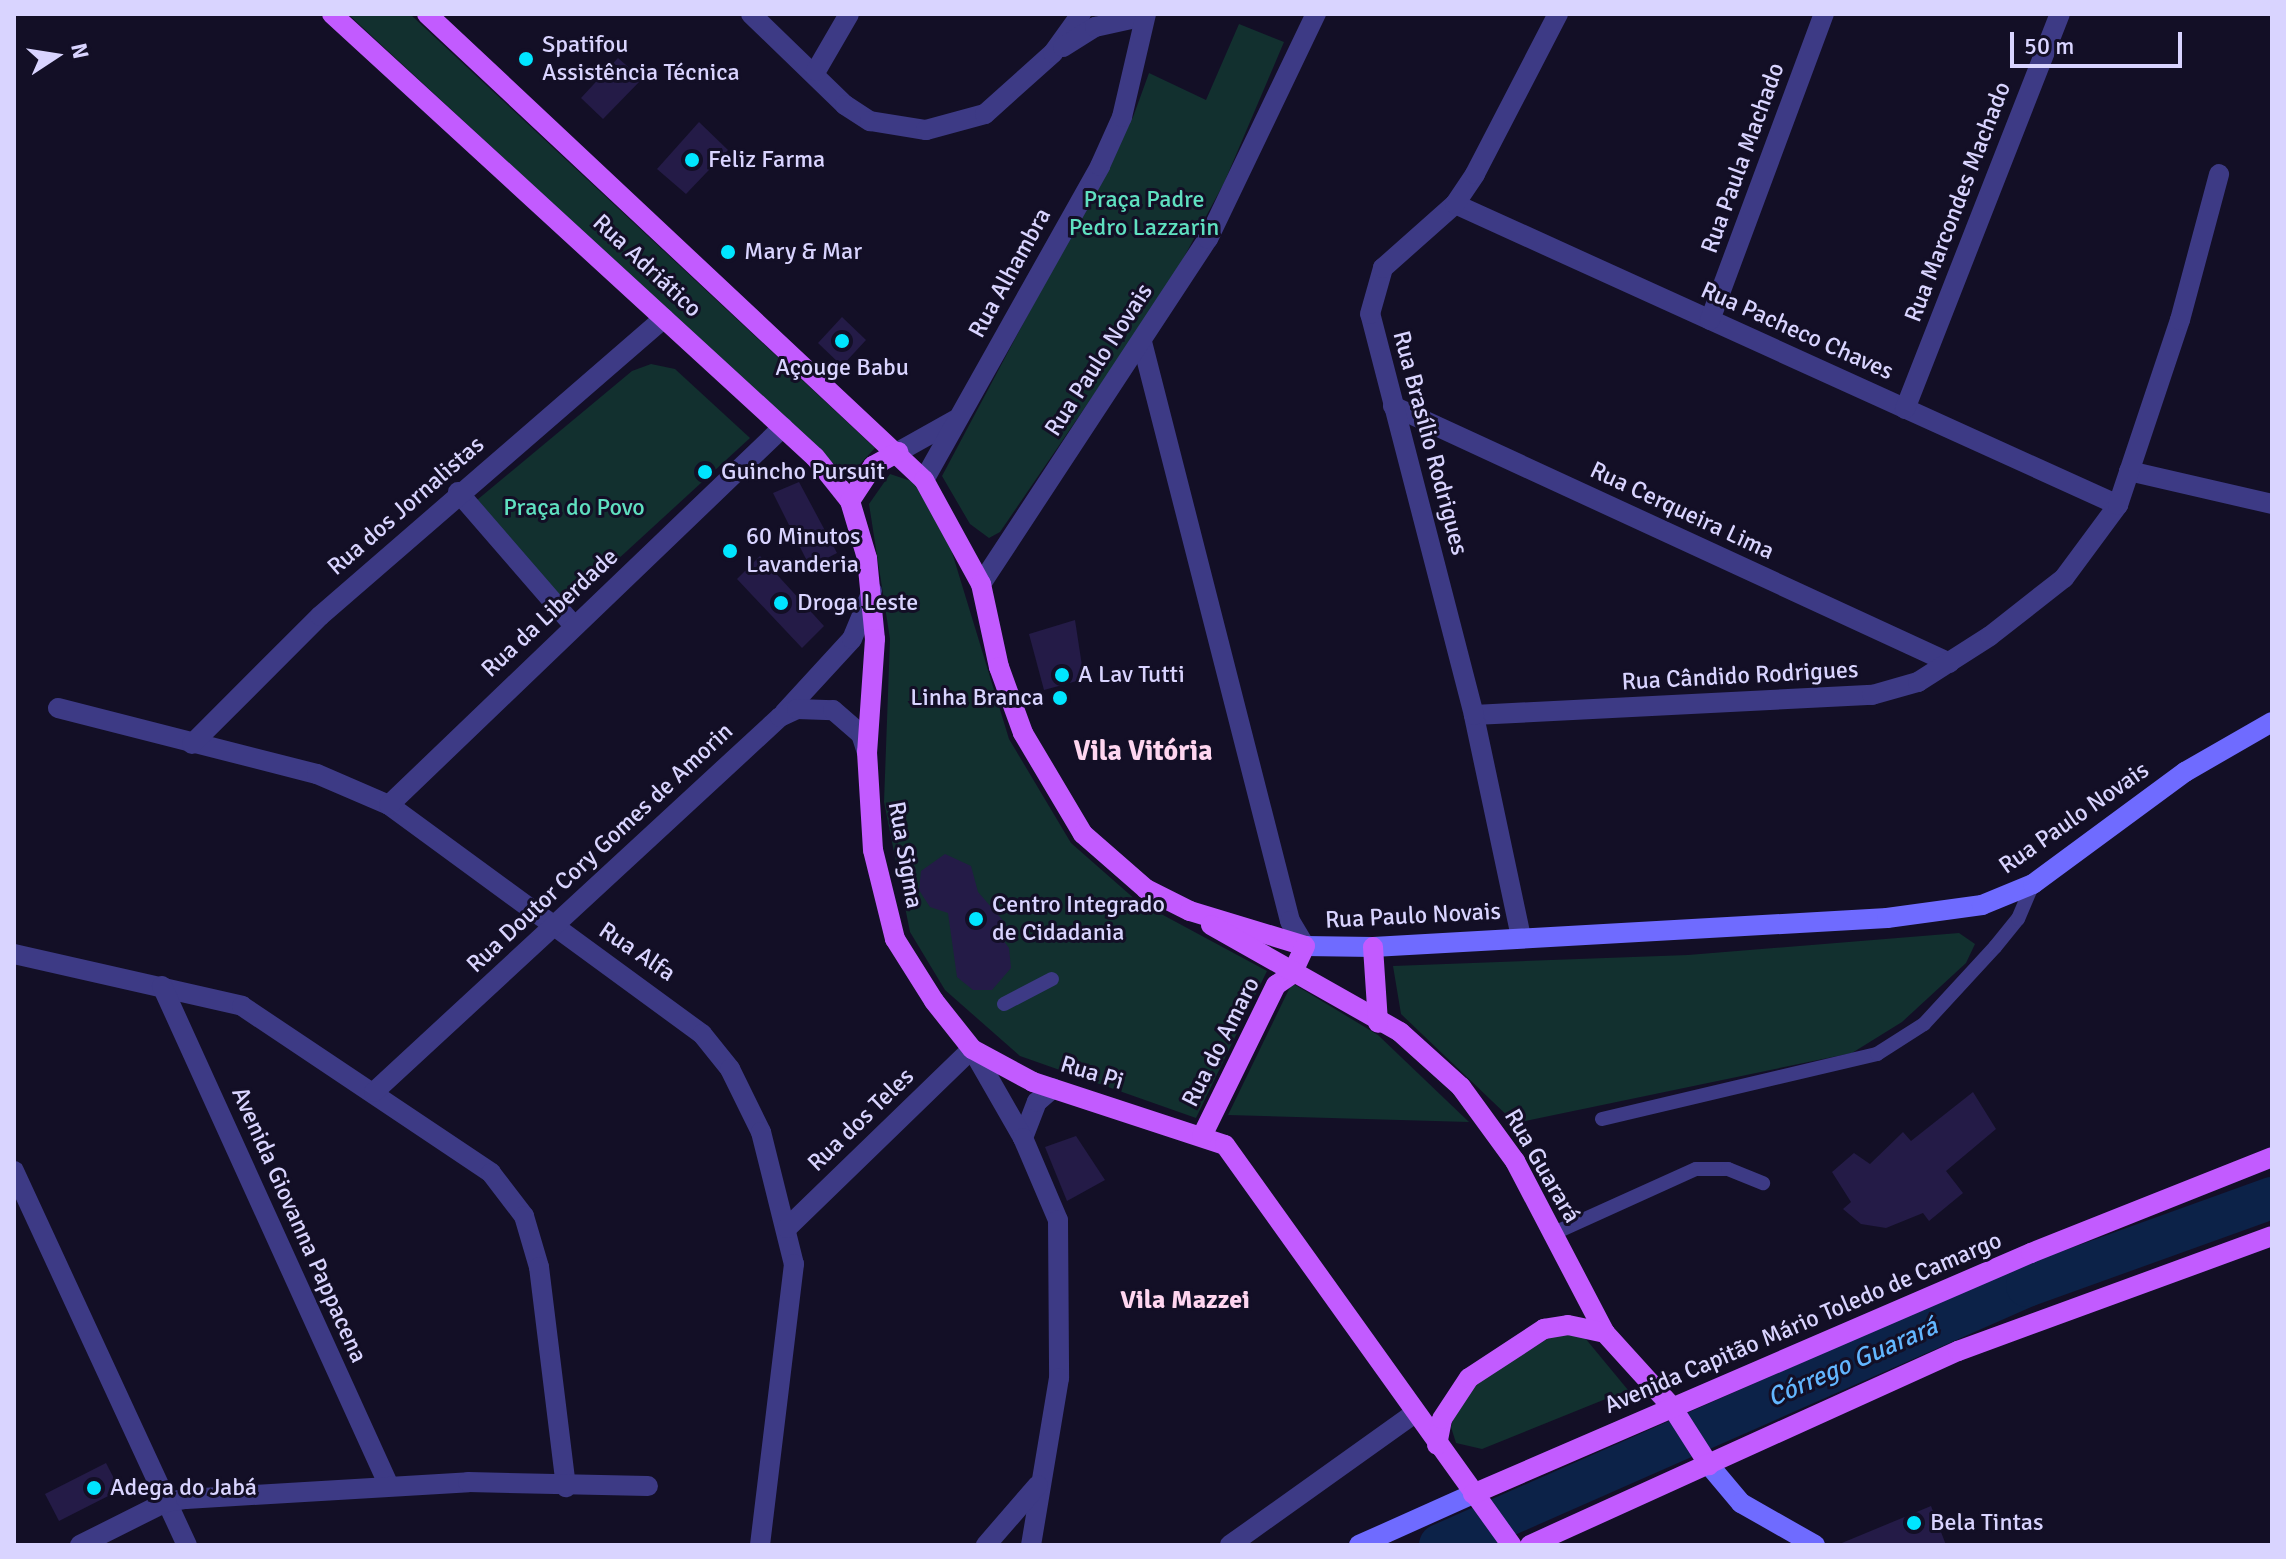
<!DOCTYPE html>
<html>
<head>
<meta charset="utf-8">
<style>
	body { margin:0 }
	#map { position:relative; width:2286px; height:1559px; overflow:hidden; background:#130f26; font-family:Signika,sans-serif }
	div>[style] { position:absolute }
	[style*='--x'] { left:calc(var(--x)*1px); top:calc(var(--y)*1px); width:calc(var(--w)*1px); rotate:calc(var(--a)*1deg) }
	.green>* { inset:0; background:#12302f }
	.river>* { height:42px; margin:-21px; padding:0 21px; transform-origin:21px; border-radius:21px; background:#0c2248 }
	.building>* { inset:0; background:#241b47 }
	.lane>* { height:14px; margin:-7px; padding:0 7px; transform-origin:7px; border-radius:7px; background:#3d3a85 }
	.street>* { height:20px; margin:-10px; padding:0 10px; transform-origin:10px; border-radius:10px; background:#3d3a85 }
	.secondary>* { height:20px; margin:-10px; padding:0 10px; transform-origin:10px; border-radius:10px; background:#6f6bff }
	.primary>* { height:20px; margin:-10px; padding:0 10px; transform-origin:10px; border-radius:10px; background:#c25bff }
	.dots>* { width:22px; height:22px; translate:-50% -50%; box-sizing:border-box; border:4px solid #130f26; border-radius:50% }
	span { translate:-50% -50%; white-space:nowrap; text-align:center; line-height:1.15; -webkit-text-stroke:6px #130f26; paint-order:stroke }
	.poi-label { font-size:24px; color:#d9d4ff }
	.left { translate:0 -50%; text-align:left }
	.right { translate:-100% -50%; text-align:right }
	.street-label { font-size:24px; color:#d9d4ff }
	.park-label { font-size:24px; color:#5fe0c0 }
	.neighbourhood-label { font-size:26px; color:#ffd6f0; font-weight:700 }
	.water-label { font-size:26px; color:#62b6ff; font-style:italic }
	.quarter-label { font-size:28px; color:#ffd6f0; font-weight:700 }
	.frame { position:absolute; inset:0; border:16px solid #d9d4ff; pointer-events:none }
	.north { position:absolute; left:16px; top:16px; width:80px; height:80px; -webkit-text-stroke:6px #130f26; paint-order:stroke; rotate:78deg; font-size:22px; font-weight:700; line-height:32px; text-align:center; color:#d9d4ff }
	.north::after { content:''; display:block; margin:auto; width:28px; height:36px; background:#d9d4ff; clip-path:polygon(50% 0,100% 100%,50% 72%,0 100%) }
	.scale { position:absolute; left:2010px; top:32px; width:172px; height:36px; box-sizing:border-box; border:4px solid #d9d4ff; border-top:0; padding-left:10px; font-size:24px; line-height:28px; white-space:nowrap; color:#d9d4ff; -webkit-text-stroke:6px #130f26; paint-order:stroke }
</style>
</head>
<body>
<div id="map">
	<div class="green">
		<div style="clip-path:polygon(348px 14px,410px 14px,875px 448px,848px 477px)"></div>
		<div style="clip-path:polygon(1239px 24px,1284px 42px,1224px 183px,1170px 283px,1000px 532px,989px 538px,970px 524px,942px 476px,1133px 117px,1149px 73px,1206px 100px)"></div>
		<div style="clip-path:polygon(651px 364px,675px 369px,750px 438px,567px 606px,477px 500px,632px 371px)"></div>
		<div style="clip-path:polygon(890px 474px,914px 482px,951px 549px,1009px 739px,1071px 843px,1137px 901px,1267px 971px,1196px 1118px,1020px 1056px,945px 990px,910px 932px,884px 802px,890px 639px,869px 504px)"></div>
		<div style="clip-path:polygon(1959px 933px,1975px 944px,1966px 963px,1902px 1022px,1852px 1053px,1515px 1123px,1401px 1014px,1393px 966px,1688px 955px)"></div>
		<div style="clip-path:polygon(1292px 983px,1378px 1035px,1469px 1122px,1228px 1115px)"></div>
		<div style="clip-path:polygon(1560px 1331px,1585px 1338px,1628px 1390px,1482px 1449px,1456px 1443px,1451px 1427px,1459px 1394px)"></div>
	</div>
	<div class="river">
		<div style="--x:1440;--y:1545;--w:642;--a:-23.81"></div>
		<div style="--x:2027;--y:1286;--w:260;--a:-19.8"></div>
	</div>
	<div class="building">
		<div style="clip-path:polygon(618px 58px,642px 79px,603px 119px,581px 98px)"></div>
		<div style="clip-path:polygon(699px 122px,728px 150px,686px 194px,657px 169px)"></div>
		<div style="clip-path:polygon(842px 317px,866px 340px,842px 366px,818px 343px)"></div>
		<div style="clip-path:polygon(799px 482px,837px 553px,810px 567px,773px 493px)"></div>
		<div style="clip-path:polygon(760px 556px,824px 626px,802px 648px,737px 579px)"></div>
		<div style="clip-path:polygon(1075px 620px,1084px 679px,1044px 690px,1029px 634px)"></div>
		<div style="clip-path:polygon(945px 854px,971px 866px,978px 892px,1006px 924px,997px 932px,1009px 948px,1011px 968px,992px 990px,973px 990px,957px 977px,948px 913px,930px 907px,919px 890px,921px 871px)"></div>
		<div style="clip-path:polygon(1973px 1092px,1996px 1129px,1946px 1171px,1963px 1193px,1929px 1221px,1923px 1213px,1886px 1228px,1861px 1224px,1843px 1209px,1851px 1202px,1832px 1172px,1854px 1153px,1870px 1164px,1903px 1132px,1911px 1141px)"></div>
		<div style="clip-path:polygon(1076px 1136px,1105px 1180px,1067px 1201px,1045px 1147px)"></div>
		<div style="clip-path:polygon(106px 1463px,120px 1490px,59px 1521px,45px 1494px)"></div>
		<div style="clip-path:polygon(1931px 1506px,1946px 1545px,1837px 1545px)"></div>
	</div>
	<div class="lane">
		<div style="--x:1004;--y:1004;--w:54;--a:-27.5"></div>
		<div style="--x:1602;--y:1119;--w:283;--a:-13.3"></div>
		<div style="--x:1877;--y:1054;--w:56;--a:-32.6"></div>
		<div style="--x:1924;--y:1024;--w:105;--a:-47.3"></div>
		<div style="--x:1995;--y:947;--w:36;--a:-51"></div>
		<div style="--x:2018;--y:919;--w:38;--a:-67"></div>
		<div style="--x:1552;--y:1234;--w:158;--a:-24.3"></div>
		<div style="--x:1696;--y:1169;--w:32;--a:0"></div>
		<div style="--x:1728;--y:1169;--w:38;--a:22"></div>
	</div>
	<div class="street">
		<div style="--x:751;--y:14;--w:131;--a:44.1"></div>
		<div style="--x:845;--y:105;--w:30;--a:33"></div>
		<div style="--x:870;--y:121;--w:57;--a:9.1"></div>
		<div style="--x:926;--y:130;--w:61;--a:-15.2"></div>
		<div style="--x:985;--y:114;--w:91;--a:-41.9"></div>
		<div style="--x:1053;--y:53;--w:48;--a:-54.3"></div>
		<div style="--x:1063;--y:47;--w:38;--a:-32"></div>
		<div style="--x:1095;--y:27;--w:51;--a:-12.4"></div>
		<div style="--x:816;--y:71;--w:66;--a:-59.9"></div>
		<div style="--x:1455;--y:204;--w:728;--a:24.42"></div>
		<div style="--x:1710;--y:320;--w:327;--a:-69.6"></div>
		<div style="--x:1142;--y:342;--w:598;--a:75.66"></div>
		<div style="--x:1290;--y:921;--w:29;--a:59"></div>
		<div style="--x:1393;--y:406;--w:613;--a:24.77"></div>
		<div style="--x:1905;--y:409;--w:424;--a:-68.6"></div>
		<div style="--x:898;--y:452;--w:65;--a:-29.3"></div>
		<div style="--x:2129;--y:471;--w:147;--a:13"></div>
		<div style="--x:924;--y:480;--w:360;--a:-60.7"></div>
		<div style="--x:1100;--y:166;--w:54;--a:-65.8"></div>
		<div style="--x:1122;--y:117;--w:106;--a:-76.9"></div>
		<div style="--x:458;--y:492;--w:177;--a:49.1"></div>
		<div style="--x:981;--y:584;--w:413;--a:-56.7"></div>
		<div style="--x:1208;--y:239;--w:250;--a:-64.4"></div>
		<div style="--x:58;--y:708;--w:267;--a:14.3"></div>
		<div style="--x:317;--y:774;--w:78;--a:23.3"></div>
		<div style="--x:389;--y:805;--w:388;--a:36.2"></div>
		<div style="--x:702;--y:1034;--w:45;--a:51.3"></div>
		<div style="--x:730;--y:1069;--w:70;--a:63.8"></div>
		<div style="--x:761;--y:1132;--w:136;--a:76"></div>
		<div style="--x:794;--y:1264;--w:283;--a:96.9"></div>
		<div style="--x:784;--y:713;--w:100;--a:-47.4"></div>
		<div style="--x:852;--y:639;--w:52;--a:-67.4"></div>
		<div style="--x:1474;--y:715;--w:399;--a:-2.9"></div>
		<div style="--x:1872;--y:695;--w:48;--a:-15.8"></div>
		<div style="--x:1918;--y:682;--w:85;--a:-32.6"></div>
		<div style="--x:1990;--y:636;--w:94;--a:-38.1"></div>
		<div style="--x:2064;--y:578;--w:91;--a:-53.5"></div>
		<div style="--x:2118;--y:505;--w:195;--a:-71.5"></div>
		<div style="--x:2180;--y:320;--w:151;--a:-75"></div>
		<div style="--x:192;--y:744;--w:181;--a:-45"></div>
		<div style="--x:320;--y:616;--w:455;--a:-40.9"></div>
		<div style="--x:389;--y:805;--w:546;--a:-43.81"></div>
		<div style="--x:1521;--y:937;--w:227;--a:-102"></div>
		<div style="--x:1474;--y:715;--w:414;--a:-104.5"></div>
		<div style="--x:1370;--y:314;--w:48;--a:-74.2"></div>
		<div style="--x:1383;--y:268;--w:96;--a:-41.6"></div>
		<div style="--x:1455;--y:204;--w:36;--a:-56"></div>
		<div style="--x:1475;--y:174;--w:180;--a:-62.6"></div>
		<div style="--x:14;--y:954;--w:234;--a:12.8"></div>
		<div style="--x:242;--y:1006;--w:300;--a:33.8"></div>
		<div style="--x:491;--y:1173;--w:54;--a:52.5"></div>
		<div style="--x:524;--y:1216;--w:53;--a:73.6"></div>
		<div style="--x:539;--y:1267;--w:222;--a:83"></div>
		<div style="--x:162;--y:986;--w:549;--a:65.58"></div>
		<div style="--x:374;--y:1092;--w:553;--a:-42.73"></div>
		<div style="--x:780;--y:717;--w:19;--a:-25"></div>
		<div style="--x:797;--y:709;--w:36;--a:2"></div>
		<div style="--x:833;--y:710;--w:37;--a:41"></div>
		<div style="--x:861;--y:734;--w:19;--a:72"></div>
		<div style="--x:1023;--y:1138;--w:39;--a:-69"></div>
		<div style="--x:1037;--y:1102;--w:21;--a:-41"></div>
		<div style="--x:14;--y:1171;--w:412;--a:65.2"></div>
		<div style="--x:787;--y:1228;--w:257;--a:-44.1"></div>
		<div style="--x:972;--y:1049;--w:103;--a:60.2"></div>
		<div style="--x:1023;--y:1138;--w:89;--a:66.9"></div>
		<div style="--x:1058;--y:1220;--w:158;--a:89.6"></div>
		<div style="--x:1059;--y:1378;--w:169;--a:99.5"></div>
		<div style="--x:80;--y:1545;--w:96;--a:-26.6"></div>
		<div style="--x:166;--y:1502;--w:20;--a:-9"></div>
		<div style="--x:186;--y:1499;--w:283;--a:-3.4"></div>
		<div style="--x:468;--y:1482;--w:180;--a:1.3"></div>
		<div style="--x:986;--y:1545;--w:79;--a:-49.1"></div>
		<div style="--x:1230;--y:1545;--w:227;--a:-35.5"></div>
	</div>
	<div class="secondary">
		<div style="--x:1305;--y:946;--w:68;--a:0.8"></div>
		<div style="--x:1373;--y:947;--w:515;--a:-3.23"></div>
		<div style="--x:1887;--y:918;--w:96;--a:-7.8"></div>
		<div style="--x:1982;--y:905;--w:55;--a:-22.4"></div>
		<div style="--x:2033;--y:884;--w:189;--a:-36.4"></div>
		<div style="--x:2185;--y:772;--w:100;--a:-29.9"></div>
		<div style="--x:1709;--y:1465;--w:50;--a:49.9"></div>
		<div style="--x:1741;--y:1503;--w:85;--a:29.6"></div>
		<div style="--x:1359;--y:1545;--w:125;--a:-24.1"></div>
	</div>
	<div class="primary">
		<div style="--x:332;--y:14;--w:655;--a:42.53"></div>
		<div style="--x:815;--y:457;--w:56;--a:51.5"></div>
		<div style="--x:850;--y:501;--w:59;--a:73.4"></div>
		<div style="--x:867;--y:558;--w:81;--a:84.4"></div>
		<div style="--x:875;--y:639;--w:113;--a:94"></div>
		<div style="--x:867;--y:752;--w:98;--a:86.5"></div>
		<div style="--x:873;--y:850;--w:92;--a:76.1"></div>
		<div style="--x:895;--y:939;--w:73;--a:57.8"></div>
		<div style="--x:934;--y:1001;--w:61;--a:51.6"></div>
		<div style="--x:972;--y:1049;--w:69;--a:28.4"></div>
		<div style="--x:1033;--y:1082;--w:202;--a:18.2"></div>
		<div style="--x:1225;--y:1145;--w:492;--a:54.4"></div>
		<div style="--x:427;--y:14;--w:681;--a:43.16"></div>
		<div style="--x:924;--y:480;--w:119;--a:61.3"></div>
		<div style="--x:981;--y:584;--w:85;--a:77.8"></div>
		<div style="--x:999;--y:667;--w:70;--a:70"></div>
		<div style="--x:1023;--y:733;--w:117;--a:59.3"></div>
		<div style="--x:1083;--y:834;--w:84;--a:41.1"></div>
		<div style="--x:1146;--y:889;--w:49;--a:26.6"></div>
		<div style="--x:1190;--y:911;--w:120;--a:16.9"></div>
		<div style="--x:1305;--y:946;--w:31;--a:115"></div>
		<div style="--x:1292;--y:974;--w:19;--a:145"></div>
		<div style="--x:1276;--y:985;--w:168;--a:116.1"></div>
		<div style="--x:850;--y:501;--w:42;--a:-56.7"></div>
		<div style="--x:873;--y:466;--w:29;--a:-29"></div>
		<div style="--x:1211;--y:925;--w:217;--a:29.5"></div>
		<div style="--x:1400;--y:1032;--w:82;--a:42"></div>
		<div style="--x:1461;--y:1087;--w:92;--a:53.9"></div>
		<div style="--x:1515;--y:1161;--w:194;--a:62.4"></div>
		<div style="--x:1605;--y:1333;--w:100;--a:47.8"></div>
		<div style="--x:1672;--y:1407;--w:69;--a:57.5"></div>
		<div style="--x:1373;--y:947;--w:76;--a:86.2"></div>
		<div style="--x:1437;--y:1445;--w:26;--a:-79"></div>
		<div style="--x:1442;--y:1419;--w:49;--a:-56.6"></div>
		<div style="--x:1469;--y:1378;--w:90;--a:-33.2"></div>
		<div style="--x:1544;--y:1329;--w:24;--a:-9"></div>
		<div style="--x:1568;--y:1325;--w:38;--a:12"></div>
		<div style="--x:1473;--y:1494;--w:608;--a:-23.36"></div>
		<div style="--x:2031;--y:1253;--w:259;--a:-21.7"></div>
		<div style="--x:1530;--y:1545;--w:470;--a:-24.4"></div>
		<div style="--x:1958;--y:1351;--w:334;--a:-20.1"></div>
	</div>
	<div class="dots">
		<div style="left:526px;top:59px;background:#00e5ff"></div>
		<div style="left:692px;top:160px;background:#00e5ff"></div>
		<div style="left:728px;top:252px;background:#00e5ff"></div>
		<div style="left:842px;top:341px;background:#00e5ff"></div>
		<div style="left:705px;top:472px;background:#00e5ff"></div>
		<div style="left:730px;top:551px;background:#00e5ff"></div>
		<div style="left:781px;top:603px;background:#00e5ff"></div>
		<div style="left:1062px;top:675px;background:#00e5ff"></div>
		<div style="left:1060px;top:698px;background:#00e5ff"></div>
		<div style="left:976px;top:919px;background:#00e5ff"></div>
		<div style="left:94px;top:1488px;background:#00e5ff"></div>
		<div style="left:1914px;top:1523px;background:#00e5ff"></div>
	</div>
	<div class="poi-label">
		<span class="left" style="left:542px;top:59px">Spatifou<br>Assistência Técnica</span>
		<span class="left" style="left:708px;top:160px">Feliz Farma</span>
		<span class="left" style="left:744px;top:252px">Mary &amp; Mar</span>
		<span style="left:842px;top:368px">Açouge Babu</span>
		<span class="left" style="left:721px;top:472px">Guincho Pursuit</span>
		<span class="left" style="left:746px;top:551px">60 Minutos<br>Lavanderia</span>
		<span class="left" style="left:797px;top:603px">Droga Leste</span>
		<span class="left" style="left:1078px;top:675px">A Lav Tutti</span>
		<span class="right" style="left:1044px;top:698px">Linha Branca</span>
		<span class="left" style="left:992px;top:919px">Centro Integrado<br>de Cidadania</span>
		<span class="left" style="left:110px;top:1488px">Adega do Jabá</span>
		<span class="left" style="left:1930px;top:1523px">Bela Tintas</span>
	</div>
	<div class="street-label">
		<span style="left:1743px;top:158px;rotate:-70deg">Rua Paula Machado</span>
		<span style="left:1958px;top:202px;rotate:-69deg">Rua Marcondes Machado</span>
		<span style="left:647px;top:266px;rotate:43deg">Rua Adriático</span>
		<span style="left:1010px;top:273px;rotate:-61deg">Rua Alhambra</span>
		<span style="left:1797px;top:331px;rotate:24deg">Rua Pacheco Chaves</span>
		<span style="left:1099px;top:360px;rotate:-57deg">Rua Paulo Novais</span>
		<span style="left:1430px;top:443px;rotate:75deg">Rua Brasílio Rodrigues</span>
		<span style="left:406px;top:506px;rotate:-41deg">Rua dos Jornalistas</span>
		<span style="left:1682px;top:511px;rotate:25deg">Rua Cerqueira Lima</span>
		<span style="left:550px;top:613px;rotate:-43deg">Rua da Liberdade</span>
		<span style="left:1740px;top:676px;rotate:-3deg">Rua Cândido Rodrigues</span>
		<span style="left:2074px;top:818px;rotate:-35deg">Rua Paulo Novais</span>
		<span style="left:600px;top:848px;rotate:-43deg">Rua Doutor Cory Gomes de Amorin</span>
		<span style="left:905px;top:855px;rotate:80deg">Rua Sigma</span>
		<span style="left:1413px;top:916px;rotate:-3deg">Rua Paulo Novais</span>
		<span style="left:637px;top:952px;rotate:34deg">Rua Alfa</span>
		<span style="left:1221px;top:1042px;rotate:-63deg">Rua do Amaro</span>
		<span style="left:1092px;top:1073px;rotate:17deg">Rua Pi</span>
		<span style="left:861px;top:1120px;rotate:-44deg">Rua dos Teles</span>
		<span style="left:1542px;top:1166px;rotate:60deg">Rua Guarará</span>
		<span style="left:299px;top:1225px;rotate:66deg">Avenida Giovanna Pappacena</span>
		<span style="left:1803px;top:1323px;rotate:-23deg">Avenida Capitão Mário Toledo de Camargo</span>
	</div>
	<div class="park-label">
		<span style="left:1144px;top:214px">Praça Padre<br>Pedro Lazzarin</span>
		<span style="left:574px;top:508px">Praça do Povo</span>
	</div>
	<div class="neighbourhood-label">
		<span style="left:1185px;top:1301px">Vila Mazzei</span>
	</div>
	<div class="water-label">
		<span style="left:1853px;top:1363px;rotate:-24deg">Córrego Guarará</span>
	</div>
	<div class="quarter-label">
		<span style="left:1143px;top:751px">Vila Vitória</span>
	</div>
	<div class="frame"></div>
	<div class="north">N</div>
	<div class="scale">50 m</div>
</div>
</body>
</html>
